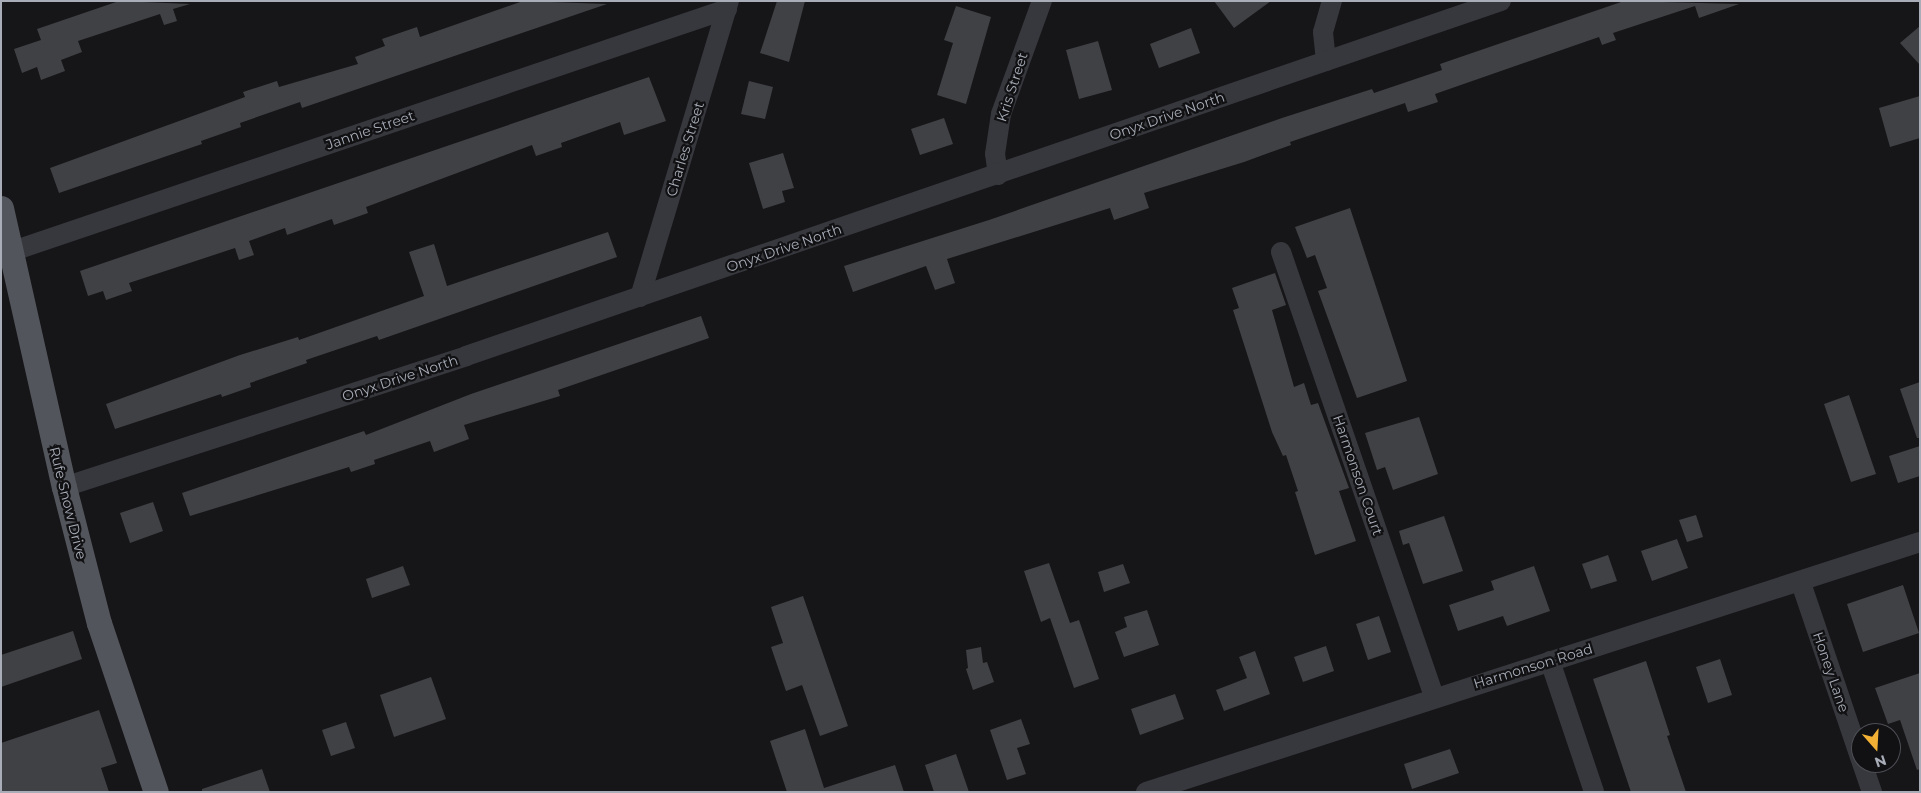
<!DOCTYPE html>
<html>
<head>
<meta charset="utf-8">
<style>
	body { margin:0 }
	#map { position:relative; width:1921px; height:793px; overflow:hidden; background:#161618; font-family:Montserrat,sans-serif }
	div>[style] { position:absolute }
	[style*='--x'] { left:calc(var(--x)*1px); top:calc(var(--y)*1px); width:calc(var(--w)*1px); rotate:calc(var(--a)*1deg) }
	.building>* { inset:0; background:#404145 }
	.minor>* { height:20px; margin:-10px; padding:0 10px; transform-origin:10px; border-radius:10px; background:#37383d }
	.major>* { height:25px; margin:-12.5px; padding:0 12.5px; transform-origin:12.5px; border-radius:12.5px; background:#53555c }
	span { translate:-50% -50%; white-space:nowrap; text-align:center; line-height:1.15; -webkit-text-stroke:4.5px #111113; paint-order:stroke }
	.street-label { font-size:14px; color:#a8adb8 }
	.frame { position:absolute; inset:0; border:2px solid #a8adb8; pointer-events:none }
	.north { position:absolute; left:1851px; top:723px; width:50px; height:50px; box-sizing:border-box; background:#111113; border:1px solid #4d4f55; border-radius:50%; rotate:161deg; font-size:14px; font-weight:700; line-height:20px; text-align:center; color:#a8adb8 }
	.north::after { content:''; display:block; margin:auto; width:18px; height:22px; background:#f2b134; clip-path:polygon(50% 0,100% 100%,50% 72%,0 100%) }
</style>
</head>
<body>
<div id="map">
	<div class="building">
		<div style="clip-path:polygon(119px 1px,190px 4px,173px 9px,177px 21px,164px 25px,160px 14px,78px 41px,82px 52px,61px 60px,65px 71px,41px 80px,37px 67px,22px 73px,14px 49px,41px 40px,37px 29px)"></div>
		<div style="clip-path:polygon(523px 1px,607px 4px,302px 108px,300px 102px,240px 123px,241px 127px,201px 141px,202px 144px,59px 193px,50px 168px,245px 97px,243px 92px,277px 81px,279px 87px,358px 64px,355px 57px,385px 46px,382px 39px,417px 27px,420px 37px)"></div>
		<div style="clip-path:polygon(777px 1px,805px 1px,789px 62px,760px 53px)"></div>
		<div style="clip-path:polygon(1214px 1px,1271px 1px,1234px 28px)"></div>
		<div style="clip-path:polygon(1624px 1px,1739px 4px,1699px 18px,1695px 6px,1613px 33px,1616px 40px,1602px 45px,1599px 37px,1435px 94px,1438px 102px,1408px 112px,1405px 103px,1290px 142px,1291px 145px,1244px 162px,1144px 193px,1149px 208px,1114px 220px,1110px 208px,947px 259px,955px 283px,935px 290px,926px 266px,853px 292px,844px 266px,989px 220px,1282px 118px,1372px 89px,1374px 93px,1442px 70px,1440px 64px)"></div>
		<div style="clip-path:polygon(956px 6px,991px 17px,966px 104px,937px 95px,953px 43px,944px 40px)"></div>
		<div style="clip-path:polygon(1920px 26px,1920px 65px,1900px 43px)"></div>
		<div style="clip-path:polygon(1191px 28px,1200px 53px,1159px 68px,1150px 44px)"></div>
		<div style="clip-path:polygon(1098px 41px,1112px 90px,1079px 99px,1066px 50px)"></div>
		<div style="clip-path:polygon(649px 77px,666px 121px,624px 135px,620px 122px,561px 143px,562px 147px,536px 156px,532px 145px,366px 207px,368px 213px,334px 225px,332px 219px,287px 235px,285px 228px,249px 241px,254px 255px,239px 260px,235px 248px,129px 283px,132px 291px,106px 300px,103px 291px,88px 296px,80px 271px)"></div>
		<div style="clip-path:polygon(749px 81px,773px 87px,765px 119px,741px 114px)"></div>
		<div style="clip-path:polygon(1920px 96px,1920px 138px,1890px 147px,1879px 108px)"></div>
		<div style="clip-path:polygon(944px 118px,953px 144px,920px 155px,911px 129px)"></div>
		<div style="clip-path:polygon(783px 153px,794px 188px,782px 191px,785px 202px,763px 209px,749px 163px)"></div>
		<div style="clip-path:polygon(1350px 208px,1407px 381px,1357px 398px,1318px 291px,1327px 288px,1315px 255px,1307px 258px,1295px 227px)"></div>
		<div style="clip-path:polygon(608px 232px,617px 257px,379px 340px,377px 336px,306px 360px,307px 363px,250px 383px,251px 387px,222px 397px,221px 394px,115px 429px,106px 404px,240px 355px,298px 337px,299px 340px,424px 296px,409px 252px,434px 244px,447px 286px)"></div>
		<div style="clip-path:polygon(1275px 273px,1286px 305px,1272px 310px,1294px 387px,1304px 383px,1311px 405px,1318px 403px,1349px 488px,1339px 491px,1356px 541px,1315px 555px,1295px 492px,1298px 491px,1286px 455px,1283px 456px,1272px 432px,1233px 310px,1239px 308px,1232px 288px)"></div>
		<div style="clip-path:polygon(701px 316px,709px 338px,558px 390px,560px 396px,464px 425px,469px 439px,434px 452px,430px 441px,374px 460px,375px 464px,351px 472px,349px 467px,190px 516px,182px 493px,364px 431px,366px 435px,471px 394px)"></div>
		<div style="clip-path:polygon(1920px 382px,1920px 438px,1917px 438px,1900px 389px)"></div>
		<div style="clip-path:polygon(1849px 395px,1876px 474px,1851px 482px,1824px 404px)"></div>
		<div style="clip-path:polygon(1419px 417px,1438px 474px,1393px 490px,1385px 467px,1377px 470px,1365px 433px)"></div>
		<div style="clip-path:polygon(1920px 446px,1920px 476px,1898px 483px,1889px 456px)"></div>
		<div style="clip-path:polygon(153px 502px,163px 531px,130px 543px,120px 513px)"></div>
		<div style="clip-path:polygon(1696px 515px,1703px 537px,1687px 542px,1679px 520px)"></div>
		<div style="clip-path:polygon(1444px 516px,1463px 571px,1423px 584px,1409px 543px,1403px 545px,1399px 531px)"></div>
		<div style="clip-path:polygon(1677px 539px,1688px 568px,1652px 581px,1641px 551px)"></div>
		<div style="clip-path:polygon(1608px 555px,1617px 581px,1591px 589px,1582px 564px)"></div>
		<div style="clip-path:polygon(1049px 563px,1070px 623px,1079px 620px,1099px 679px,1074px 688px,1050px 618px,1041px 622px,1024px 571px)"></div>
		<div style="clip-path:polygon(1123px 564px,1130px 583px,1104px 592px,1098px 572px)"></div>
		<div style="clip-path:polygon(403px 566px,410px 585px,372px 598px,366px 579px)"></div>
		<div style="clip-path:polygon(1534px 566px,1550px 611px,1507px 626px,1503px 616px,1458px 631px,1449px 605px,1494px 590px,1491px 581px)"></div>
		<div style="clip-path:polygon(1903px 585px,1919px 633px,1863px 652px,1847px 604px)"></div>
		<div style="clip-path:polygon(803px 596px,848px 726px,820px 736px,802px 685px,786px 691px,771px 647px,783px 643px,771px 607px)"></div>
		<div style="clip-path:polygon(1147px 610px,1159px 645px,1124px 657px,1115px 632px,1127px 627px,1124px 617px)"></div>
		<div style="clip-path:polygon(1379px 616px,1391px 652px,1368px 660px,1356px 624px)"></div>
		<div style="clip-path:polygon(73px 631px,82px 659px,1px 687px,1px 655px)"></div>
		<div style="clip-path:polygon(1326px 646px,1334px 671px,1303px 682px,1294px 657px)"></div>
		<div style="clip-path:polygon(981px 647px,983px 663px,987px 662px,994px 682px,973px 690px,966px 669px,968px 668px,966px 650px)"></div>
		<div style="clip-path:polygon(1255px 651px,1270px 694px,1224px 711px,1216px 690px,1247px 678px,1239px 657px)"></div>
		<div style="clip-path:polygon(1720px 659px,1732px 695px,1708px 703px,1696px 667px)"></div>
		<div style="clip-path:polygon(1646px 661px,1670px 735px,1667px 736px,1686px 792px,1631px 792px,1593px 679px)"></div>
		<div style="clip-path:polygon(1920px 673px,1920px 769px,1917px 770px,1900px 720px,1888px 724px,1875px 688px)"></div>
		<div style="clip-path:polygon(431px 677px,446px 719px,394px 737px,380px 695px)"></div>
		<div style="clip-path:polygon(1175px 694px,1184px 719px,1140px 735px,1131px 709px)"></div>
		<div style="clip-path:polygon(99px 710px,117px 763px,101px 768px,109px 792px,1px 792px,1px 743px)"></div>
		<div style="clip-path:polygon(1021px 719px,1030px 744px,1017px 748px,1026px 774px,1007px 780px,990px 730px)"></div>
		<div style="clip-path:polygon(346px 722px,355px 748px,331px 756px,322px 730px)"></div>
		<div style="clip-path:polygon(805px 729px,824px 788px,895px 765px,904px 792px,787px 792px,770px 741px)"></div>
		<div style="clip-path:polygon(1450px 749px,1459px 773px,1412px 789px,1404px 764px)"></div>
		<div style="clip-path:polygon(956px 754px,969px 792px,934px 792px,925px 765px)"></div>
		<div style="clip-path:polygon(262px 769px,270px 792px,202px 792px,202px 789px)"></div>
	</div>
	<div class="minor">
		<div style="--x:1326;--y:61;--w:29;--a:-96"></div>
		<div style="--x:1323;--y:32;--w:32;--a:-74"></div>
		<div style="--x:998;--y:175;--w:21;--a:-98"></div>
		<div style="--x:995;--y:154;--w:40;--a:-81.5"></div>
		<div style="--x:1001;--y:114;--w:120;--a:-70.1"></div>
		<div style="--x:13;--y:251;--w:754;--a:-18.72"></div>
		<div style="--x:1281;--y:252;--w:471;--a:71"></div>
		<div style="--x:640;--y:297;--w:309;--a:-73.3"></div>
		<div style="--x:64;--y:487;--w:423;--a:-18"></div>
		<div style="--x:466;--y:356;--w:1094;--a:-18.93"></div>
		<div style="--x:1801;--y:583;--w:187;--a:71.3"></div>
		<div style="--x:1550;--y:661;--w:138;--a:71.4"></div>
		<div style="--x:1862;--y:763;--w:31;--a:71"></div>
		<div style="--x:1146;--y:792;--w:813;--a:-17.9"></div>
	</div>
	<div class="major">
		<div style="--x:1;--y:208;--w:286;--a:77.3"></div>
		<div style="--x:64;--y:487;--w:140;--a:75.6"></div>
		<div style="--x:99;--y:623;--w:178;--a:71.4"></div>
	</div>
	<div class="street-label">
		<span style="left:1012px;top:87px;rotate:-72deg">Kris Street</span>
		<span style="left:1167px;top:116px;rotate:-19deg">Onyx Drive North</span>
		<span style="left:370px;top:130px;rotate:-19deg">Jannie Street</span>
		<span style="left:685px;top:149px;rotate:-73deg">Charles Street</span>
		<span style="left:784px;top:248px;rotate:-19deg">Onyx Drive North</span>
		<span style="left:400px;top:378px;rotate:-18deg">Onyx Drive North</span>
		<span style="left:1358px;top:475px;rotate:71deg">Harmonson Court</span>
		<span style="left:68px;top:503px;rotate:76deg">Rufe Snow Drive</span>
		<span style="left:1533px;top:666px;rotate:-17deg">Harmonson Road</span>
		<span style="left:1831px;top:672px;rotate:71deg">Honey Lane</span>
	</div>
	<div class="frame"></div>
	<div class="north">N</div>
</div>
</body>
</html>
